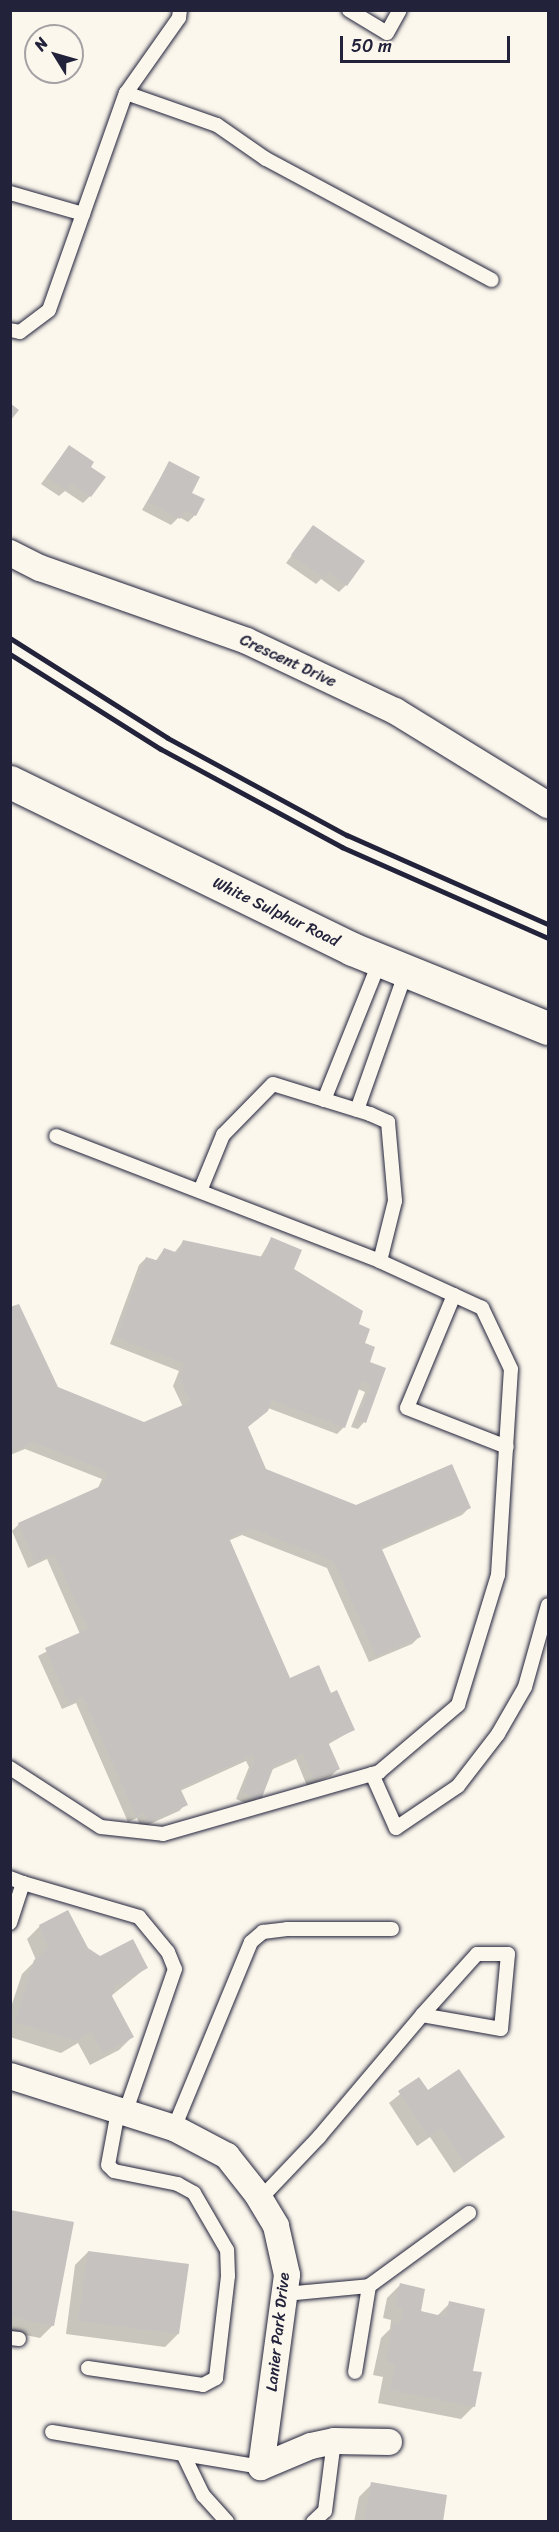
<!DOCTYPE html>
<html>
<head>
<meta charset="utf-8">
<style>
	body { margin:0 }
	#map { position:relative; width:559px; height:2532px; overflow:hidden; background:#fbf7ec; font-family:Sriracha,sans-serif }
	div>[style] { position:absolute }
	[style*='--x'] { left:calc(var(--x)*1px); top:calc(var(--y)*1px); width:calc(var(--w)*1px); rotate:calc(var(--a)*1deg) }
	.shadow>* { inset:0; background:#0003 }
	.building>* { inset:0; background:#c6c2c0 }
	.roads { filter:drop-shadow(0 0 2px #22223b) drop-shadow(0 0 2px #22223b) }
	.service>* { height:14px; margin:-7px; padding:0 7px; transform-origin:7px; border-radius:7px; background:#fbf7ec }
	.minor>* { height:26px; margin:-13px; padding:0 13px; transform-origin:13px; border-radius:13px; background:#fbf7ec }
	.tertiary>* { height:33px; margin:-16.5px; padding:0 16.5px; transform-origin:16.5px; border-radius:16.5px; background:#fbf7ec }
	.rail>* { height:4.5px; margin:-2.25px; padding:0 2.25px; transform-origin:2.25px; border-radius:2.25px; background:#22223b }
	span { translate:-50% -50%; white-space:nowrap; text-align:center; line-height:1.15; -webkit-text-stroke:4.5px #fbf7ec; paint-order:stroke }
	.street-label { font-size:16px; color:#22223b }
	.frame { position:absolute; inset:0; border:12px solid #22223b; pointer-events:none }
	.north { position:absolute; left:24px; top:24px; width:60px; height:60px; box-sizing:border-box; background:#fbf7ec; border:2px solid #a4a2a5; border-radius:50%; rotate:307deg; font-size:16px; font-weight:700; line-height:24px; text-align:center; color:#22223b }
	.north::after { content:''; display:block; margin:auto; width:21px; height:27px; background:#22223b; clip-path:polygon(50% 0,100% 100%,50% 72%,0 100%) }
	.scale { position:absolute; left:340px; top:36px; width:170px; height:27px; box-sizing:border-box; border:3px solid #22223b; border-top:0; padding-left:8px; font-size:18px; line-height:21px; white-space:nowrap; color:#22223b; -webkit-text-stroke:4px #fbf7ec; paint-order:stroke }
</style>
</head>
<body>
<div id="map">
	<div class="shadow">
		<div style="clip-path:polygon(69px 446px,89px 467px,90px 496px,83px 503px,65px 491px,59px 496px,41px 484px)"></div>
		<div style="clip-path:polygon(169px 463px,190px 493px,195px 515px,188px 522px,179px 517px,171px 525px,142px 510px)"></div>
		<div style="clip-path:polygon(313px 527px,346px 585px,339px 592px,321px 579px,316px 584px,286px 563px)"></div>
		<div style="clip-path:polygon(271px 1239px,292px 1270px,357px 1325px,368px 1363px,384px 1369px,364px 1422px,358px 1429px,351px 1427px,365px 1392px,358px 1389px,344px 1427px,337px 1434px,268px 1408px,246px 1428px,265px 1470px,356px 1506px,469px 1508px,462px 1515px,381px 1550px,419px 1637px,412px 1644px,369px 1662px,327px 1568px,242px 1535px,228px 1541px,289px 1680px,331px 1695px,353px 1730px,327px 1745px,338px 1769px,331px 1776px,307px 1786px,296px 1759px,271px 1770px,253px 1806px,236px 1799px,249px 1767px,246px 1761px,180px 1791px,186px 1804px,179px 1811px,141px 1828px,137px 1818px,128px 1822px,76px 1703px,62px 1709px,38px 1656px,80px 1634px,47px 1559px,28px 1568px,12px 1531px,19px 1524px,98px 1488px,102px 1479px,25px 1449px,10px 1455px,10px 1309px,57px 1388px,144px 1424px,183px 1407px,173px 1386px,179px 1371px,110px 1344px,139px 1265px,146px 1258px,155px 1262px,164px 1249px,174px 1253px,183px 1242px,260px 1258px)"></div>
		<div style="clip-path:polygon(40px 1926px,100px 1958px,146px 1968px,111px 1996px,132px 2037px,119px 2050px,90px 2065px,78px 2043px,61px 2053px,10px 2037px,10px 2010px,22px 1974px,36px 1960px,27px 1939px)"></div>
		<div style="clip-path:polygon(419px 2079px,428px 2092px,503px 2137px,454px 2173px,430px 2137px,417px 2146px,389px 2103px)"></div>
		<div style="clip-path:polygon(10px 2211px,53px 2325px,40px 2338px,10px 2332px)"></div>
		<div style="clip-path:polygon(88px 2252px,178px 2334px,165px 2347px,66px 2334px,75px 2265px)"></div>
		<div style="clip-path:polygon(400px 2285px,419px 2313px,437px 2316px,450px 2303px,471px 2372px,474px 2406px,461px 2419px,378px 2403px,383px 2377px,373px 2375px,381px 2338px,390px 2329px,391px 2320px,383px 2318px,387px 2298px)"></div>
		<div style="clip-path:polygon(372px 2484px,441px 2522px,354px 2522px,359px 2497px)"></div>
	</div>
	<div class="building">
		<div style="clip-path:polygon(10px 403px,19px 410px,10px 421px)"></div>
		<div style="clip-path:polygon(69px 445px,94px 462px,91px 467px,106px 477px,91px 497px,71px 484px,67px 490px,47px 477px)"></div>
		<div style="clip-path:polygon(169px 461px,200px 477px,192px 493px,205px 499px,196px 516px,184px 510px,180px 519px,148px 502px)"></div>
		<div style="clip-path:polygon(313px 525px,365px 561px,347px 586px,328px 572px,324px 578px,291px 555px)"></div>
		<div style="clip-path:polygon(271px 1237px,302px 1250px,294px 1269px,363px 1311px,359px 1324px,370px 1329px,365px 1343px,375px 1347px,370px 1362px,386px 1368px,366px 1423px,357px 1420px,371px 1385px,362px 1381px,345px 1428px,272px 1400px,268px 1411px,248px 1427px,266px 1469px,356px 1505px,452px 1464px,471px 1508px,381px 1547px,421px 1637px,376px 1656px,334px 1561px,250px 1528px,229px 1538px,290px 1678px,319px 1665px,331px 1693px,337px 1690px,355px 1730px,328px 1742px,340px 1769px,314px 1780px,303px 1753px,274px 1766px,261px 1800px,242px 1792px,255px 1759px,253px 1755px,180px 1788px,188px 1805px,149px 1822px,144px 1812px,136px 1816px,83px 1697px,69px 1703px,45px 1648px,88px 1629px,54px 1553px,35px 1562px,18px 1523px,103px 1485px,108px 1472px,33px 1442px,10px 1452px,10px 1307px,19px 1304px,58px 1387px,144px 1422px,190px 1402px,180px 1378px,185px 1364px,116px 1337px,146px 1257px,159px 1261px,164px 1248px,178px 1253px,183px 1240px,263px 1257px)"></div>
		<div style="clip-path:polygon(68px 1910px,88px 1948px,100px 1956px,133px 1939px,148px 1968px,115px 1985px,112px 1996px,134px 2037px,103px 2053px,91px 2031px,75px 2041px,15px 2022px,34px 1960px,49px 1948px,39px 1925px)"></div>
		<div style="clip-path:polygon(459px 2069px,505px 2137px,465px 2164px,441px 2128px,428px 2137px,398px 2091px,419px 2077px,428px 2090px)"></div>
		<div style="clip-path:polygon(10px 2210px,74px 2222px,54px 2326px,10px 2317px)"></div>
		<div style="clip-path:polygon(88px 2251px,189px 2264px,179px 2334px,78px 2321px)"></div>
		<div style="clip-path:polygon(400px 2283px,425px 2289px,421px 2311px,446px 2317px,449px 2301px,485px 2309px,473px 2371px,482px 2372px,475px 2407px,390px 2390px,395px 2364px,386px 2362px,393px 2323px,400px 2324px,403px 2307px,395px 2306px)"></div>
		<div style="clip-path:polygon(371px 2482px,447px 2495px,443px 2522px,364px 2522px)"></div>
	</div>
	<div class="roads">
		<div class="service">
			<div style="--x:349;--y:10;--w:44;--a:31.2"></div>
			<div style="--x:387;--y:33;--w:26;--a:-61"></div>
			<div style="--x:126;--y:93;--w:96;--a:19.4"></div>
			<div style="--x:217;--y:125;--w:60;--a:34.8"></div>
			<div style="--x:266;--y:159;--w:256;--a:28.2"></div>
			<div style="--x:10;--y:193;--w:76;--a:16"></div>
			<div style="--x:10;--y:330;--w:10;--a:11"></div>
			<div style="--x:20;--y:332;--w:36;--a:-37"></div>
			<div style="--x:49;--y:310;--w:230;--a:-70.5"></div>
			<div style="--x:126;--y:93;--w:92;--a:-54.8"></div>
			<div style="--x:179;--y:18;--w:8;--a:-83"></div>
			<div style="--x:324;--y:1100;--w:150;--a:-68.1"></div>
			<div style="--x:357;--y:1110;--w:146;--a:-70.5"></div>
			<div style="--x:200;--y:1191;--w:61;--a:-67.7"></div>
			<div style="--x:223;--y:1135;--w:71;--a:-45.6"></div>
			<div style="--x:273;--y:1084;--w:102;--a:17.2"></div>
			<div style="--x:370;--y:1114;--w:20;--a:24"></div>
			<div style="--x:388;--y:1122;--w:79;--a:84.9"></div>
			<div style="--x:395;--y:1201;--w:62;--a:104"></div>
			<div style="--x:454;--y:1295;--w:122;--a:112.6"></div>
			<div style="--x:407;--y:1408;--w:107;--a:21.3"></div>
			<div style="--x:10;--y:1768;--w:108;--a:33"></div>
			<div style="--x:101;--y:1827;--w:62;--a:6.4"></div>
			<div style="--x:163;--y:1834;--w:225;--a:-16"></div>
			<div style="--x:379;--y:1772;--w:104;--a:-40.3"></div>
			<div style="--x:458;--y:1705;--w:136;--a:-72.9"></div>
			<div style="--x:498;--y:1575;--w:206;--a:-86.4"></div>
			<div style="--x:511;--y:1369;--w:68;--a:-115.4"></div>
			<div style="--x:482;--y:1308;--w:112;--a:-155.3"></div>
			<div style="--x:380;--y:1261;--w:347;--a:-158.9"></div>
			<div style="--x:372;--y:1774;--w:59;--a:66"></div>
			<div style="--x:396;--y:1828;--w:75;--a:-34.1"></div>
			<div style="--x:458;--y:1786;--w:66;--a:-52.4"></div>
			<div style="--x:498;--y:1734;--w:54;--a:-60.1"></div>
			<div style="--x:525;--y:1687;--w:85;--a:-74.3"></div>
			<div style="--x:10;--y:1878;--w:14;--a:21"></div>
			<div style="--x:23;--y:1883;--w:42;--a:108"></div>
			<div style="--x:23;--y:1883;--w:121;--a:16.3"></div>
			<div style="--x:139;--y:1917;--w:45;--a:50.4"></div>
			<div style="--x:168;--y:1952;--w:18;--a:68"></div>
			<div style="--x:175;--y:1969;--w:152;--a:109.1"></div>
			<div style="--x:174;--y:2128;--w:201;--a:-67.5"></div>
			<div style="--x:251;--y:1942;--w:16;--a:-40"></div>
			<div style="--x:263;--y:1932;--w:24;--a:-7"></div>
			<div style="--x:287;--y:1929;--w:105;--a:0"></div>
			<div style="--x:260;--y:2199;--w:86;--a:-46.4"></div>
			<div style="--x:319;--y:2137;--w:160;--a:-49.8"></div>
			<div style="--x:422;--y:2015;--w:82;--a:-48"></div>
			<div style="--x:477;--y:1954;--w:31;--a:0"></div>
			<div style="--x:508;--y:1954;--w:75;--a:95.3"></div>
			<div style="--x:501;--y:2029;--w:80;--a:-170"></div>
			<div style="--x:369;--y:2286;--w:124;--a:-36.1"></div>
			<div style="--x:285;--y:2294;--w:84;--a:-5.4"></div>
			<div style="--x:369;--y:2286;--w:87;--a:99.2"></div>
			<div style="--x:10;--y:2338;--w:9;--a:6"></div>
			<div style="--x:88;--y:2368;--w:116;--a:8.4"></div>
			<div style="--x:203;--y:2385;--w:15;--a:-28"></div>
			<div style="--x:216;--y:2378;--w:103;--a:-83.3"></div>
			<div style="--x:228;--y:2276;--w:26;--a:-92"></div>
			<div style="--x:227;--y:2250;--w:66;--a:-120.1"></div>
			<div style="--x:194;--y:2193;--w:18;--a:-151"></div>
			<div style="--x:178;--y:2184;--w:65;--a:-168.5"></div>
			<div style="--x:114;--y:2171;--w:8;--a:-135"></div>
			<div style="--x:108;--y:2165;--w:55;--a:-79.5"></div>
			<div style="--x:52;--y:2432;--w:212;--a:9.5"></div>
			<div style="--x:183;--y:2454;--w:46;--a:64"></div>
			<div style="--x:203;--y:2495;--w:36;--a:48"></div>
			<div style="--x:313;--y:2522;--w:16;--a:-43"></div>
			<div style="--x:325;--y:2511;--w:71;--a:-82.7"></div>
		</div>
		<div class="minor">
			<div style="--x:10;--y:553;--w:34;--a:27"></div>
			<div style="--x:40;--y:568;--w:219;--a:19.4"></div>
			<div style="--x:247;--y:641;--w:164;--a:25.3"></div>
			<div style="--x:395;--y:711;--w:180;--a:31.6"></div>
			<div style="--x:10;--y:2076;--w:172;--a:17.6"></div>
			<div style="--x:174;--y:2128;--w:60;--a:27.8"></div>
			<div style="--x:227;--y:2156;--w:48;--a:51.7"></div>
			<div style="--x:257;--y:2194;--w:37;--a:59"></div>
			<div style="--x:276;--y:2226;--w:50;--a:77.3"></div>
			<div style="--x:287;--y:2275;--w:194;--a:97.7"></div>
			<div style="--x:261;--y:2467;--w:54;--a:-22.8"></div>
			<div style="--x:311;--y:2446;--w:24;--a:-12"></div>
			<div style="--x:334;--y:2441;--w:55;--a:1"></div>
		</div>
		<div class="tertiary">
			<div style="--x:10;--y:782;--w:381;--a:26"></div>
			<div style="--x:352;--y:949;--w:211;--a:22"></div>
		</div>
	</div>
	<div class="rail">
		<div style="--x:10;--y:638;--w:187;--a:32.3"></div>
		<div style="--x:168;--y:738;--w:204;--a:28.5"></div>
		<div style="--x:347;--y:835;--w:220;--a:23.9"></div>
		<div style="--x:10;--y:654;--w:178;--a:32.2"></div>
		<div style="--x:161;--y:749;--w:206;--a:28.4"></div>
		<div style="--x:342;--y:847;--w:225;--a:23.8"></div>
	</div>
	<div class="street-label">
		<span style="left:288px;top:661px;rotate:25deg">Crescent Drive</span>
		<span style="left:276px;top:912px;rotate:26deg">White Sulphur Road</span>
		<span style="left:278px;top:2332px;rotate:-84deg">Lanier Park Drive</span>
	</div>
	<div class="frame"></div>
	<div class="north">N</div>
	<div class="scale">50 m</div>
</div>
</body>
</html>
